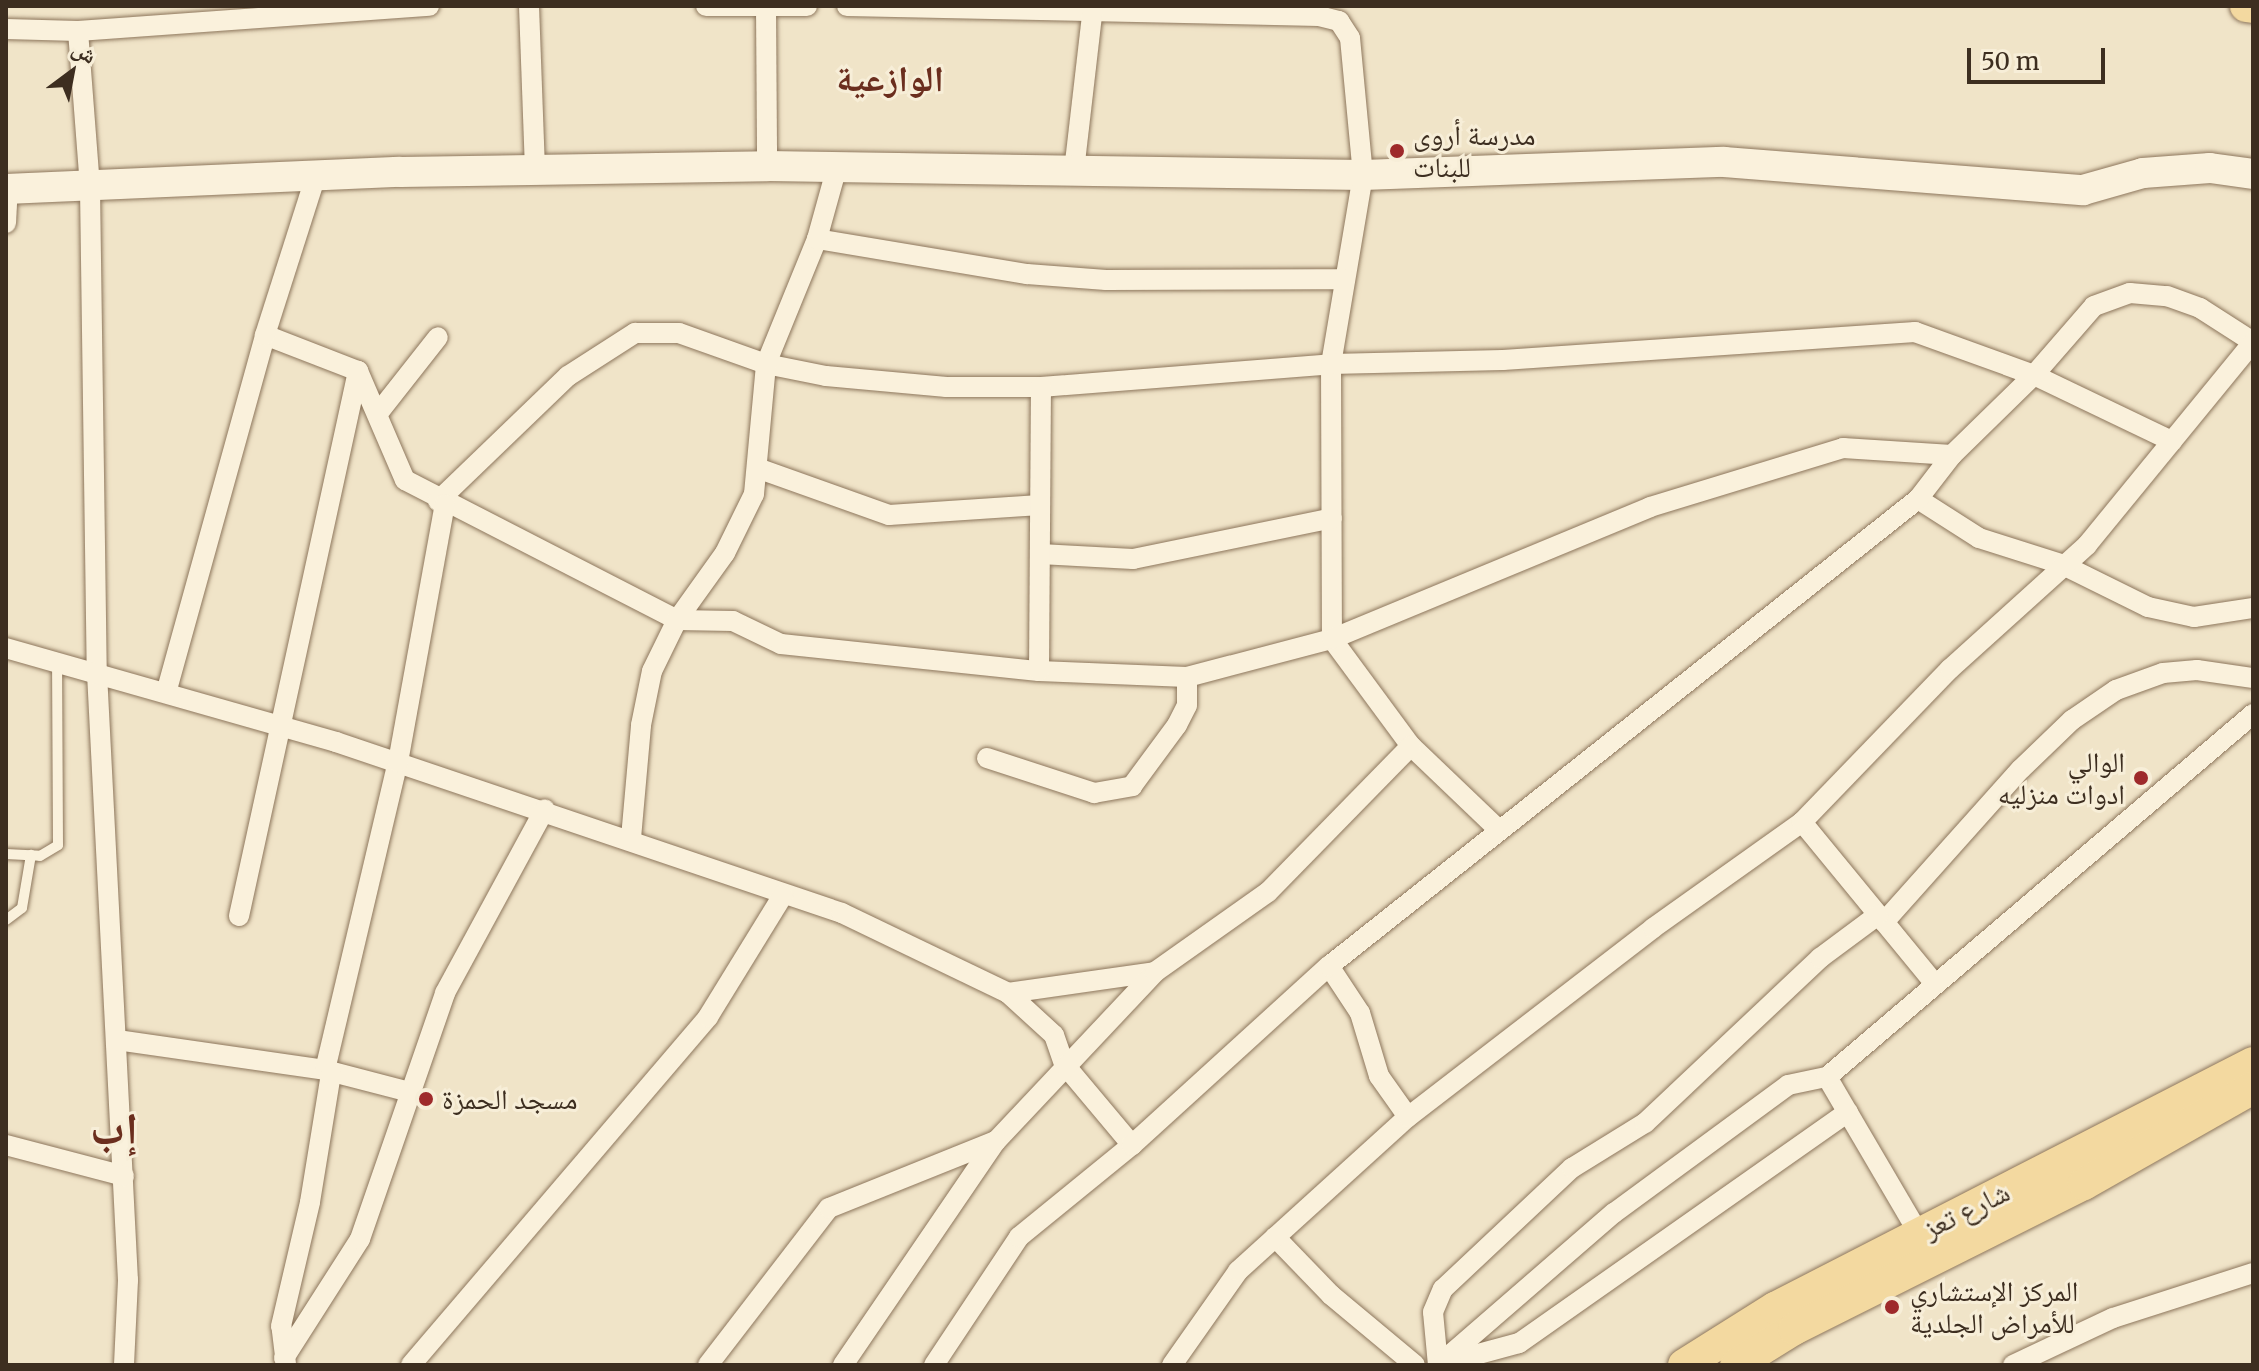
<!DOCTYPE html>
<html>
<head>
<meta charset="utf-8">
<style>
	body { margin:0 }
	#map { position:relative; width:2259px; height:1371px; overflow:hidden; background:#f0e4c8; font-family:Merriweather,"Noto Naskh Arabic",serif }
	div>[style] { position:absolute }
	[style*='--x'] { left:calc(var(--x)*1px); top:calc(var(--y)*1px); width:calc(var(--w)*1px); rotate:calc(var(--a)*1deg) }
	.roads { filter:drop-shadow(0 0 2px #8d765c) drop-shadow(0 0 2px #8d765c) }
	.lane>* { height:10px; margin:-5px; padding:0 5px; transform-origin:5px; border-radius:5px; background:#faf1dc }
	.street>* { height:20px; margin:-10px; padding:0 10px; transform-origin:10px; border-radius:10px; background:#faf1dc }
	.secondary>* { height:30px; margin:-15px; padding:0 15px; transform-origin:15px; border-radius:15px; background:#faf1dc }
	.primary>* { height:32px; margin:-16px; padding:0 16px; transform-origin:16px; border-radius:16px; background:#f3d9a0 }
	.dots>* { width:22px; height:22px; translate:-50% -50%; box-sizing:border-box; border:4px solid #f7eed8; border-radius:50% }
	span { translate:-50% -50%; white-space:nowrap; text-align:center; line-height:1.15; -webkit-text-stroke:6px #f7eed8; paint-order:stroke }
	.poi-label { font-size:28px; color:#3d2e20 }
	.left { translate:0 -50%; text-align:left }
	.right { translate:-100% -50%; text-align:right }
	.street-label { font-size:28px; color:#3d2e20 }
	.district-label { font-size:36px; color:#6b2e1e; font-weight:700 }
	.town-label { font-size:44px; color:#6b2e1e; font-weight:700 }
	.frame { position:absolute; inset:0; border:8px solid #3d2e20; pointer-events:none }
	.north { position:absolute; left:32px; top:32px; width:80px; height:80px; -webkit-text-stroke:6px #f7eed8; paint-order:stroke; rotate:32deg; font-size:22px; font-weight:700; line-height:32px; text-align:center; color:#3d2e20 }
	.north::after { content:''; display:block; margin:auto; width:28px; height:36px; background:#3d2e20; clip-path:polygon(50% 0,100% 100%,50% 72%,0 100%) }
	.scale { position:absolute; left:1967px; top:48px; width:138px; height:36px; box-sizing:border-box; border:4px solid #3d2e20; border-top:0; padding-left:10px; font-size:24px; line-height:28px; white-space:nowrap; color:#3d2e20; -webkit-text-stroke:6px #f7eed8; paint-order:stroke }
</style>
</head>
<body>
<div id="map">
	<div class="roads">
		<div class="lane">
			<div style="--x:6;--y:854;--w:34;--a:3"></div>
			<div style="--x:40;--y:856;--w:21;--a:-31"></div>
			<div style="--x:58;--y:845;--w:183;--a:-90.3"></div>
			<div style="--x:6;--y:920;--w:20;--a:-37"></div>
			<div style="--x:22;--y:908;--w:54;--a:-80.4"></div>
		</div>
		<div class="street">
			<div style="--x:529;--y:6;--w:164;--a:87.9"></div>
			<div style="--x:706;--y:6;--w:101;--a:0"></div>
			<div style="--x:766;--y:6;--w:160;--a:89.6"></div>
			<div style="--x:847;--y:6;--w:472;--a:1.2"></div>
			<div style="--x:1319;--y:16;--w:21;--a:14"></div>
			<div style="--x:1339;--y:21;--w:20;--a:57"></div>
			<div style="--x:1350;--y:38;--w:138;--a:84.6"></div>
			<div style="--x:1363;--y:175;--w:192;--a:99.6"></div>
			<div style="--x:1331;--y:364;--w:275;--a:89.8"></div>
			<div style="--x:1332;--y:639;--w:133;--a:53.6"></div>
			<div style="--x:1411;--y:746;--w:120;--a:43.7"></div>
			<div style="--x:6;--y:29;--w:72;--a:1.6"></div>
			<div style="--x:78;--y:31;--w:352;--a:-4.1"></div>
			<div style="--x:78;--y:31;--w:157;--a:85.6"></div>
			<div style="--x:90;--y:188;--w:485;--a:89.2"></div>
			<div style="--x:97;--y:673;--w:608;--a:87.08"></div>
			<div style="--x:128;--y:1280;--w:85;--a:92.7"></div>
			<div style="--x:1074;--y:171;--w:166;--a:-83.4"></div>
			<div style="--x:6;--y:223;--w:34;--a:-87"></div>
			<div style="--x:817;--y:239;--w:213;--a:9.5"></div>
			<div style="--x:1027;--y:274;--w:79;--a:4.3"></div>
			<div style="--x:1106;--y:280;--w:239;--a:-0.2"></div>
			<div style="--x:265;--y:335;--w:100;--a:21.2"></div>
			<div style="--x:358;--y:371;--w:119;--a:66.7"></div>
			<div style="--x:405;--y:480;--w:306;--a:27.2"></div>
			<div style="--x:677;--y:620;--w:56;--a:1"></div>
			<div style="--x:733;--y:621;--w:53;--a:25.6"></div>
			<div style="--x:781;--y:644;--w:259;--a:6"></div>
			<div style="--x:1039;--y:671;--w:148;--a:2.3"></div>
			<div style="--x:1187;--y:677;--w:150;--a:-14.7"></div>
			<div style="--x:1332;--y:639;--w:344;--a:-22.5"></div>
			<div style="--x:1650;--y:507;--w:202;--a:-17"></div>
			<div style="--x:1843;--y:448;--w:109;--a:3.7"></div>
			<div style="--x:379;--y:412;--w:95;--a:-51.8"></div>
			<div style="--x:757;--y:468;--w:140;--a:19.6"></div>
			<div style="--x:889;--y:515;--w:151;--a:-3.8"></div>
			<div style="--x:1918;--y:499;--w:72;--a:32.6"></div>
			<div style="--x:1979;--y:538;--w:86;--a:17.6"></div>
			<div style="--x:2061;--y:564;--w:97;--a:26.3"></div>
			<div style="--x:2148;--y:607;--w:47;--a:12.3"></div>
			<div style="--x:2194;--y:617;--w:60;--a:-8.7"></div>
			<div style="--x:438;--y:501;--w:180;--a:-43.9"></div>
			<div style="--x:568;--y:376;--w:80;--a:-32.7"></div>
			<div style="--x:635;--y:333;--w:44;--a:0"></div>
			<div style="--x:679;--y:333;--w:92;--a:19.6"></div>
			<div style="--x:766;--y:364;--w:61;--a:11.3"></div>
			<div style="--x:826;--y:376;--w:121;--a:5.2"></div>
			<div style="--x:946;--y:387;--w:95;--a:0"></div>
			<div style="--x:1041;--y:387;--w:291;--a:-4.5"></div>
			<div style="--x:1331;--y:364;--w:172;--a:-1.3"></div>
			<div style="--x:1503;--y:360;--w:413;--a:-3.9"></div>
			<div style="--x:1915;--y:332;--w:127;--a:19.9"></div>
			<div style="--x:2034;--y:375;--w:153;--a:25.6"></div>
			<div style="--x:1040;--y:554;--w:93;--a:3.1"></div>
			<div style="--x:1133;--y:559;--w:203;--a:-11.6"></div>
			<div style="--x:6;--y:648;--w:343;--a:15.9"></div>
			<div style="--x:336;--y:742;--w:534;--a:18.67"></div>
			<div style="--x:842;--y:913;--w:184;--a:25.7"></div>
			<div style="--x:1008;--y:993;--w:62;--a:42.4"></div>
			<div style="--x:1054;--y:1035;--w:31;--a:71"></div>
			<div style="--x:1064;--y:1064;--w:106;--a:50"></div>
			<div style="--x:1039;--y:671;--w:284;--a:-89.6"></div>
			<div style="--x:166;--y:693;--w:371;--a:-74.5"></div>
			<div style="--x:265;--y:335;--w:168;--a:-72.3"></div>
			<div style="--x:987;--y:758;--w:113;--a:18.1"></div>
			<div style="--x:1094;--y:793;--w:39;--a:-10"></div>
			<div style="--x:1132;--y:786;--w:76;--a:-53.6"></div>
			<div style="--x:1177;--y:725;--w:22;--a:-63"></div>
			<div style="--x:1187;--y:705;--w:28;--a:-90"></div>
			<div style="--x:1802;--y:822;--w:210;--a:50.6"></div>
			<div style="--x:631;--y:838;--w:113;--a:-84.9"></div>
			<div style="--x:641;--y:725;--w:55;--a:-78.5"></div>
			<div style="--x:652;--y:671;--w:57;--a:-63.9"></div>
			<div style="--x:677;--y:620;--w:82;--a:-54.4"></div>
			<div style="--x:725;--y:553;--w:66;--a:-63.8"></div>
			<div style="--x:754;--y:494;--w:131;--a:-84.7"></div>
			<div style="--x:766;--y:364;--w:135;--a:-67.8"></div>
			<div style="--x:817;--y:239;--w:75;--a:-74.5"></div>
			<div style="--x:239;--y:916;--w:558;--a:-77.68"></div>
			<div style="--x:1884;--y:922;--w:205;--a:-48.2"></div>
			<div style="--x:2021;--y:769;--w:71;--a:-43.9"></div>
			<div style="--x:2072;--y:720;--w:53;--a:-34.3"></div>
			<div style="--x:2116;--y:690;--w:50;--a:-19.9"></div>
			<div style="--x:2163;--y:673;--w:34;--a:-5"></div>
			<div style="--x:2197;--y:670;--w:57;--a:8.1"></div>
			<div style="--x:1329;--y:966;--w:56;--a:56.6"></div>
			<div style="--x:1360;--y:1013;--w:66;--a:73.2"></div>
			<div style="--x:1379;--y:1076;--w:50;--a:54.7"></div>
			<div style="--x:1008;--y:993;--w:148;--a:-8.1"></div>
			<div style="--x:117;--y:1040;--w:210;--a:8.2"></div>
			<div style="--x:325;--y:1070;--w:91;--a:14.6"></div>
			<div style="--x:325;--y:1070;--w:317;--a:-76.7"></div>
			<div style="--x:398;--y:762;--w:262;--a:-79.7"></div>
			<div style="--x:1827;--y:1077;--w:194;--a:59.6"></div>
			<div style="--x:1848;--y:1112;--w:402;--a:144.9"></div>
			<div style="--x:1519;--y:1343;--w:84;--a:164.8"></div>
			<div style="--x:1438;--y:1365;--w:53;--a:-95.4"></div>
			<div style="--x:1433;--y:1312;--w:25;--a:-67"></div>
			<div style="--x:1443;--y:1289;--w:177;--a:-43.2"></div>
			<div style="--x:1572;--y:1168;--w:86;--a:-31.7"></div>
			<div style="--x:1645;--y:1123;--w:241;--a:-43.3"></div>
			<div style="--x:1820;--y:958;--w:72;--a:-36.6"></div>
			<div style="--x:6;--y:1145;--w:122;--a:14.7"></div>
			<div style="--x:1275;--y:1237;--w:81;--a:46"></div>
			<div style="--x:1331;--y:1295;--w:109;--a:39.8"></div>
			<div style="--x:284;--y:1358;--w:141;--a:-57.4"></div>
			<div style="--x:360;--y:1239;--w:260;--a:-70.9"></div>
			<div style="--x:445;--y:993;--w:209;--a:-61.5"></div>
			<div style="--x:1444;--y:1360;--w:225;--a:-40.9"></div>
			<div style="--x:1614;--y:1213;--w:216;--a:-36.3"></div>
			<div style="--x:1788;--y:1085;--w:40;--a:-12"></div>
			<div style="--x:1827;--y:1077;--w:560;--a:-40.43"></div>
			<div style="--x:286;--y:1364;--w:38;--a:-97"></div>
			<div style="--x:281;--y:1326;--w:127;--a:-76.8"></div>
			<div style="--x:310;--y:1202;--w:130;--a:-80.7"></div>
			<div style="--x:411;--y:1365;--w:458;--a:-49.5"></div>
			<div style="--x:708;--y:1017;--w:143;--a:-58.4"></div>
			<div style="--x:708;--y:1365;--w:198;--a:-52.4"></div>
			<div style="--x:829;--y:1208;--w:180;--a:-21.9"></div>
			<div style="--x:996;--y:1141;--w:232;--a:-46.7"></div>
			<div style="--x:1155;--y:972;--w:138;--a:-35.3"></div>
			<div style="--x:1268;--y:892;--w:204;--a:-45.6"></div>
			<div style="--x:843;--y:1365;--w:271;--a:-55.7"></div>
			<div style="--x:934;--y:1365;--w:154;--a:-56.4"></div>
			<div style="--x:1019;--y:1237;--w:146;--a:-39.2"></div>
			<div style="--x:1132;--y:1145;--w:266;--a:-42.3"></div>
			<div style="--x:1329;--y:966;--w:752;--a:-38.41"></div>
			<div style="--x:1918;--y:499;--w:56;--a:-52.3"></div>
			<div style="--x:1952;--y:455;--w:115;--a:-44.3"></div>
			<div style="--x:2034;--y:375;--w:91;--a:-49"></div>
			<div style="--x:2094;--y:306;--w:38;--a:-20"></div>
			<div style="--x:2130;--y:293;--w:37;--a:5"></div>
			<div style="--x:2167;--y:296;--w:35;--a:20"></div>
			<div style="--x:2200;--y:308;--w:63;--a:32.7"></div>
			<div style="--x:1172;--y:1365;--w:115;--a:-54.9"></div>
			<div style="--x:1238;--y:1271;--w:229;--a:-42.2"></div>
			<div style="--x:1408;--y:1117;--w:309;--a:-37.6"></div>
			<div style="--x:1653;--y:928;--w:183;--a:-35.4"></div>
			<div style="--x:1802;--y:822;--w:213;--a:-46"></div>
			<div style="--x:1950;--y:669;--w:185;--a:-42.1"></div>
			<div style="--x:2087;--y:545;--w:262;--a:-50.7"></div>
			<div style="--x:2013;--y:1365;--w:110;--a:-25.2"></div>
			<div style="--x:2113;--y:1318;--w:147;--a:-17.8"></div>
		</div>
		<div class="secondary">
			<div style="--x:6;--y:189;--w:394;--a:-2.5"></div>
			<div style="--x:400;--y:172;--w:367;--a:-0.9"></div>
			<div style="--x:767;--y:166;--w:596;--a:0.87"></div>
			<div style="--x:1363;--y:175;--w:361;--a:-2.1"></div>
			<div style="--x:1724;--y:162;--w:360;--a:4.5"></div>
			<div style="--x:2083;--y:190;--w:62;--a:-15.8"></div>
			<div style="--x:2143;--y:173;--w:67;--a:-4.3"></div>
			<div style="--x:2210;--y:168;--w:43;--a:7.9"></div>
		</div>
		<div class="primary">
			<div style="--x:2246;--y:6;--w:7;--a:8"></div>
			<div style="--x:1684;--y:1365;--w:107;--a:-32.1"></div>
			<div style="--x:1775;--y:1308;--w:537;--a:-27.14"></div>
			<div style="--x:1736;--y:1365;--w:68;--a:-31.8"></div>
			<div style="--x:1794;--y:1329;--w:324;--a:-26.6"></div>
			<div style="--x:2084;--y:1184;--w:194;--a:-29.6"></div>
		</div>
	</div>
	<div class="dots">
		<div style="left:1397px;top:151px;background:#9e2a2b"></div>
		<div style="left:2141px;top:778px;background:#9e2a2b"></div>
		<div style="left:426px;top:1099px;background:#9e2a2b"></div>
		<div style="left:1892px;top:1307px;background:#9e2a2b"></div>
	</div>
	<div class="poi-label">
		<span class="left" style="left:1413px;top:151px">مدرسة أروى<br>للبنات</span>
		<span class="right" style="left:2125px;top:778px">الوالي<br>ادوات منزليه</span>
		<span class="left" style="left:442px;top:1099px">مسجد الحمزة</span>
		<span class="left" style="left:1910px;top:1307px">المركز الإستشاري<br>للأمراض الجلدية</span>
	</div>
	<div class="street-label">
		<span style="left:1966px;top:1210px;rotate:-26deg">شارع تعز</span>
	</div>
	<div class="district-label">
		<span style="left:890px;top:79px">الوازعية</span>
	</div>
	<div class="town-label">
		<span style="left:114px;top:1129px">إب</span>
	</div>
	<div class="frame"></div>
	<div class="north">ش</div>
	<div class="scale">50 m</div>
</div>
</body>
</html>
